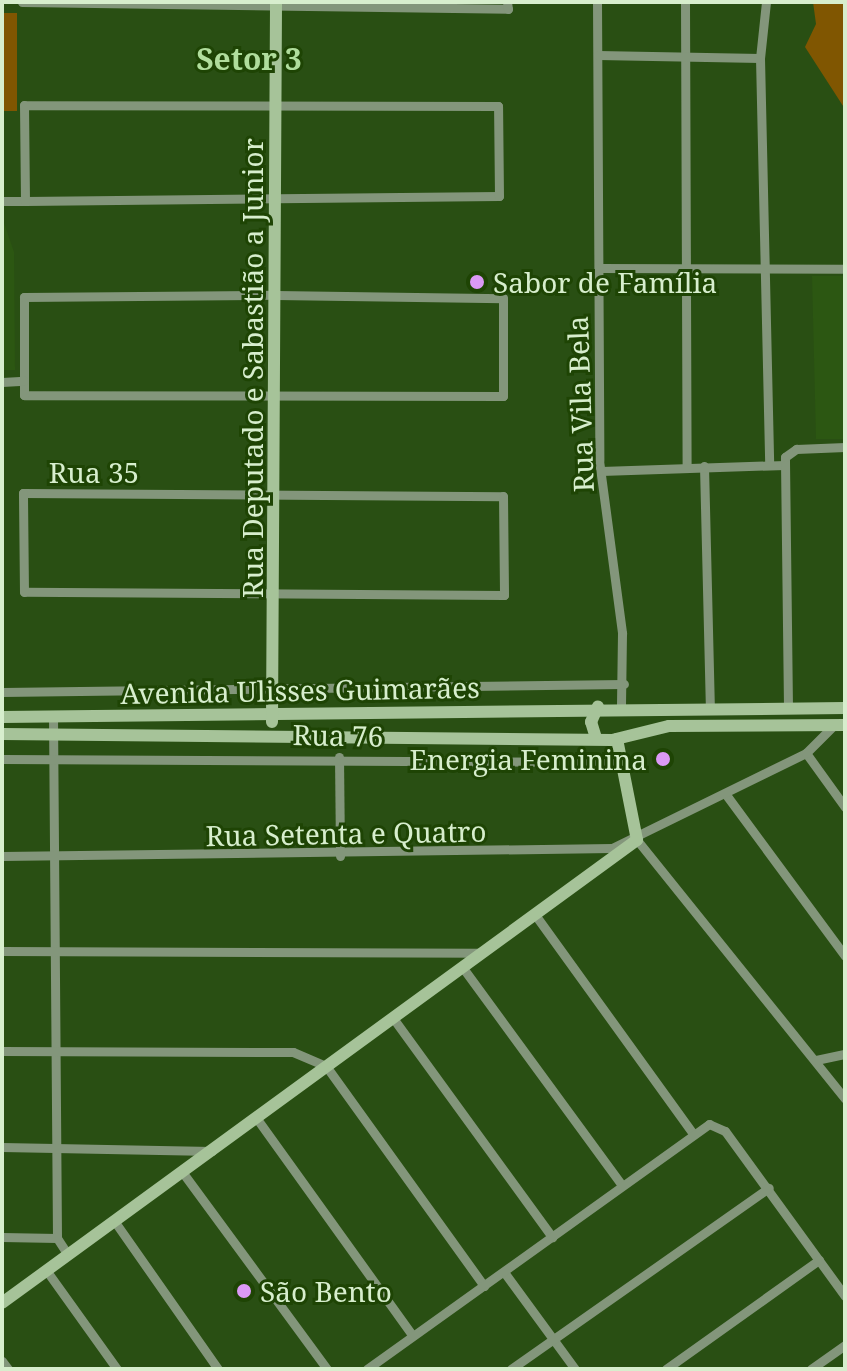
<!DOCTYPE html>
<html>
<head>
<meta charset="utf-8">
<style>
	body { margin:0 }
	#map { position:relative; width:847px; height:1371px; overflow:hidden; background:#294f13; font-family:"Noto Serif",serif }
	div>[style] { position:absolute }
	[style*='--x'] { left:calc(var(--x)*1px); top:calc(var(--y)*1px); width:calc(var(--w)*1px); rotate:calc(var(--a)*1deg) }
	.built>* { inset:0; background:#2c5712 }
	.green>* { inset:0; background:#805601 }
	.street>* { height:9px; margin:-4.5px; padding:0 4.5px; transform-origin:4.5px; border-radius:4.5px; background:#83967b }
	.secondary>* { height:12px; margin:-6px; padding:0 6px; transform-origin:6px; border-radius:6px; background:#a6c399 }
	.dots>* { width:22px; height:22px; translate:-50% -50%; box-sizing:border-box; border:4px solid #1e4404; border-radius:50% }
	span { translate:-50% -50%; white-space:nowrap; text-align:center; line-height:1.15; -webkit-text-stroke:6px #1e4404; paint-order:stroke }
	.poi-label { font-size:28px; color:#d7eecd }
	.left { translate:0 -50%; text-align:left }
	.right { translate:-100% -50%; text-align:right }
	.street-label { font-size:28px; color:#d7eecd }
	.neighbourhood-label { font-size:30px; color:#b0dd9c; font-weight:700 }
	.frame { position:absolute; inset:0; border:4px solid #d7eecd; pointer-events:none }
</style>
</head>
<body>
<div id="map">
	<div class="built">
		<div style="clip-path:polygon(2px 217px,14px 252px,15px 370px,2px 370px)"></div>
		<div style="clip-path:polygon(812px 276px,845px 276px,845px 439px,816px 439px)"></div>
	</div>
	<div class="green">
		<div style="clip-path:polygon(813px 2px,845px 2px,845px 109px,805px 47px,816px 24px)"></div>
		<div style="clip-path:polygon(2px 13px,17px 13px,17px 111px,2px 111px)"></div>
	</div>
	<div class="street">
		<div style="--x:22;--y:2;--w:486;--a:0.8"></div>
		<div style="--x:508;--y:9;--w:7;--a:-98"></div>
		<div style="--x:597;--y:2;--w:458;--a:89.7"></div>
		<div style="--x:599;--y:460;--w:175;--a:82.4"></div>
		<div style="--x:622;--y:633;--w:74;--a:90.8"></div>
		<div style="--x:685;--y:2;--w:464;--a:89.8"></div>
		<div style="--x:766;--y:2;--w:56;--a:96.1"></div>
		<div style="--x:760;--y:58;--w:407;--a:88.7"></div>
		<div style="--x:598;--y:55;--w:162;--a:1.1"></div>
		<div style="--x:2;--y:201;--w:23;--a:0"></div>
		<div style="--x:25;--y:201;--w:474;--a:-0.6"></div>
		<div style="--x:499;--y:196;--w:90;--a:-90.6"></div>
		<div style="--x:498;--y:106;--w:474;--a:-179.9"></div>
		<div style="--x:24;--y:105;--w:96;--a:89.4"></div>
		<div style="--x:599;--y:268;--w:246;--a:0.2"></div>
		<div style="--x:276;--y:295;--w:227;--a:0.8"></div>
		<div style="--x:503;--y:298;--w:98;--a:90"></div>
		<div style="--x:503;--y:396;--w:479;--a:-179.9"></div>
		<div style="--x:24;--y:395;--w:98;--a:-90"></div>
		<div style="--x:24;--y:297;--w:252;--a:-0.5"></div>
		<div style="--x:2;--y:382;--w:22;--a:-3"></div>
		<div style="--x:704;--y:466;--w:242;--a:88.6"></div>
		<div style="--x:601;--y:471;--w:184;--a:-1.9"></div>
		<div style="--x:23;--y:493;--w:480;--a:0.4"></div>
		<div style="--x:503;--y:496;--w:99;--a:89.4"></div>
		<div style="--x:504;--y:595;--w:480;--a:-179.6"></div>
		<div style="--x:24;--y:592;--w:99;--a:-90.6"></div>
		<div style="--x:2;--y:692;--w:622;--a:-0.74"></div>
		<div style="--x:788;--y:707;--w:250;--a:-90.7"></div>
		<div style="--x:785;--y:457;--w:14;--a:-36"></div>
		<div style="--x:796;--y:449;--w:49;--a:-2.3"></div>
		<div style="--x:53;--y:716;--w:522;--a:89.56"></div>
		<div style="--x:57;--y:1238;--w:20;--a:57"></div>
		<div style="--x:806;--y:753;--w:67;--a:54.2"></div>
		<div style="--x:339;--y:757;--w:99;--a:89.4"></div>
		<div style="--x:2;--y:759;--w:620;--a:0.28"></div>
		<div style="--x:727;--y:796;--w:199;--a:53.6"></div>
		<div style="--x:637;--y:840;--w:332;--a:51.2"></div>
		<div style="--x:2;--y:856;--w:610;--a:-0.75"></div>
		<div style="--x:612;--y:848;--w:216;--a:-26.1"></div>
		<div style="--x:806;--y:753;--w:40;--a:-45"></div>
		<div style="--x:536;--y:916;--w:269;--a:54.2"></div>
		<div style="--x:2;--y:951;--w:479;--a:0.2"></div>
		<div style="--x:463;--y:968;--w:269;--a:53.8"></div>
		<div style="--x:393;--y:1018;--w:271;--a:54"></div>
		<div style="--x:2;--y:1051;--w:291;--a:0.2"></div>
		<div style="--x:293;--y:1052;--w:36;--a:23"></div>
		<div style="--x:326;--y:1066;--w:271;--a:54.3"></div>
		<div style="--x:816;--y:1060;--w:30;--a:-12"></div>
		<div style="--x:257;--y:1119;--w:266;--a:54.3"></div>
		<div style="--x:2;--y:1147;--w:210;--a:1.1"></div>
		<div style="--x:183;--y:1173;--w:243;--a:53.7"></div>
		<div style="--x:115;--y:1222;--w:179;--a:55"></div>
		<div style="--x:2;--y:1237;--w:55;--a:1"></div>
		<div style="--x:46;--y:1270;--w:122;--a:54.4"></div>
		<div style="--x:504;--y:1272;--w:120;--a:53.8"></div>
		<div style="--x:2;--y:1361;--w:10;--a:53"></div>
		<div style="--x:367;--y:1369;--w:421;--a:-35.6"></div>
		<div style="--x:709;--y:1124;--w:17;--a:24"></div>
		<div style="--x:725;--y:1131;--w:204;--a:54"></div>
		<div style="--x:511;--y:1369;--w:315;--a:-35.1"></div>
		<div style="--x:666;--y:1369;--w:188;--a:-35.5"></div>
		<div style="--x:811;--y:1369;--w:42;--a:-35.2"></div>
	</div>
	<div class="secondary">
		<div style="--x:2;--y:717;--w:843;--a:-0.61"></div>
		<div style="--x:272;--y:722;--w:720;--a:-89.68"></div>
		<div style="--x:2;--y:734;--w:610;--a:0.56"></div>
		<div style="--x:612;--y:740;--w:59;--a:-13.8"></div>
		<div style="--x:669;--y:726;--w:176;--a:-0.3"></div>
		<div style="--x:596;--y:738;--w:17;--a:-107"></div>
		<div style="--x:591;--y:722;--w:17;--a:-66"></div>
		<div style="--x:2;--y:1303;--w:786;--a:-36.1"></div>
		<div style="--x:637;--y:840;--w:103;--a:-101.2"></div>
	</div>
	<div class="dots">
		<div style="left:477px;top:282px;background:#db99f5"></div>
		<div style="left:663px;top:759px;background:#db99f5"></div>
		<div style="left:244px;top:1291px;background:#db99f5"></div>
	</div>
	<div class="poi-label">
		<span class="left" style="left:493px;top:282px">Sabor de Família</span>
		<span class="right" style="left:647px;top:759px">Energia Feminina</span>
		<span class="left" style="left:260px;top:1291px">São Bento</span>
	</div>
	<div class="street-label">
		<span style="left:252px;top:368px;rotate:-90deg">Rua Deputado e Sabastião a Junior</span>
		<span style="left:580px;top:404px;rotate:-92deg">Rua Vila Bela</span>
		<span style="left:94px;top:472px">Rua 35</span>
		<span style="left:300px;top:690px;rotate:-1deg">Avenida Ulisses Guimarães</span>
		<span style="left:338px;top:735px;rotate:1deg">Rua 76</span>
		<span style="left:346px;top:833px;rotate:-1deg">Rua Setenta e Quatro</span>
	</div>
	<div class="neighbourhood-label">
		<span style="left:249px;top:59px">Setor 3</span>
	</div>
	<div class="frame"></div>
</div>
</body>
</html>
